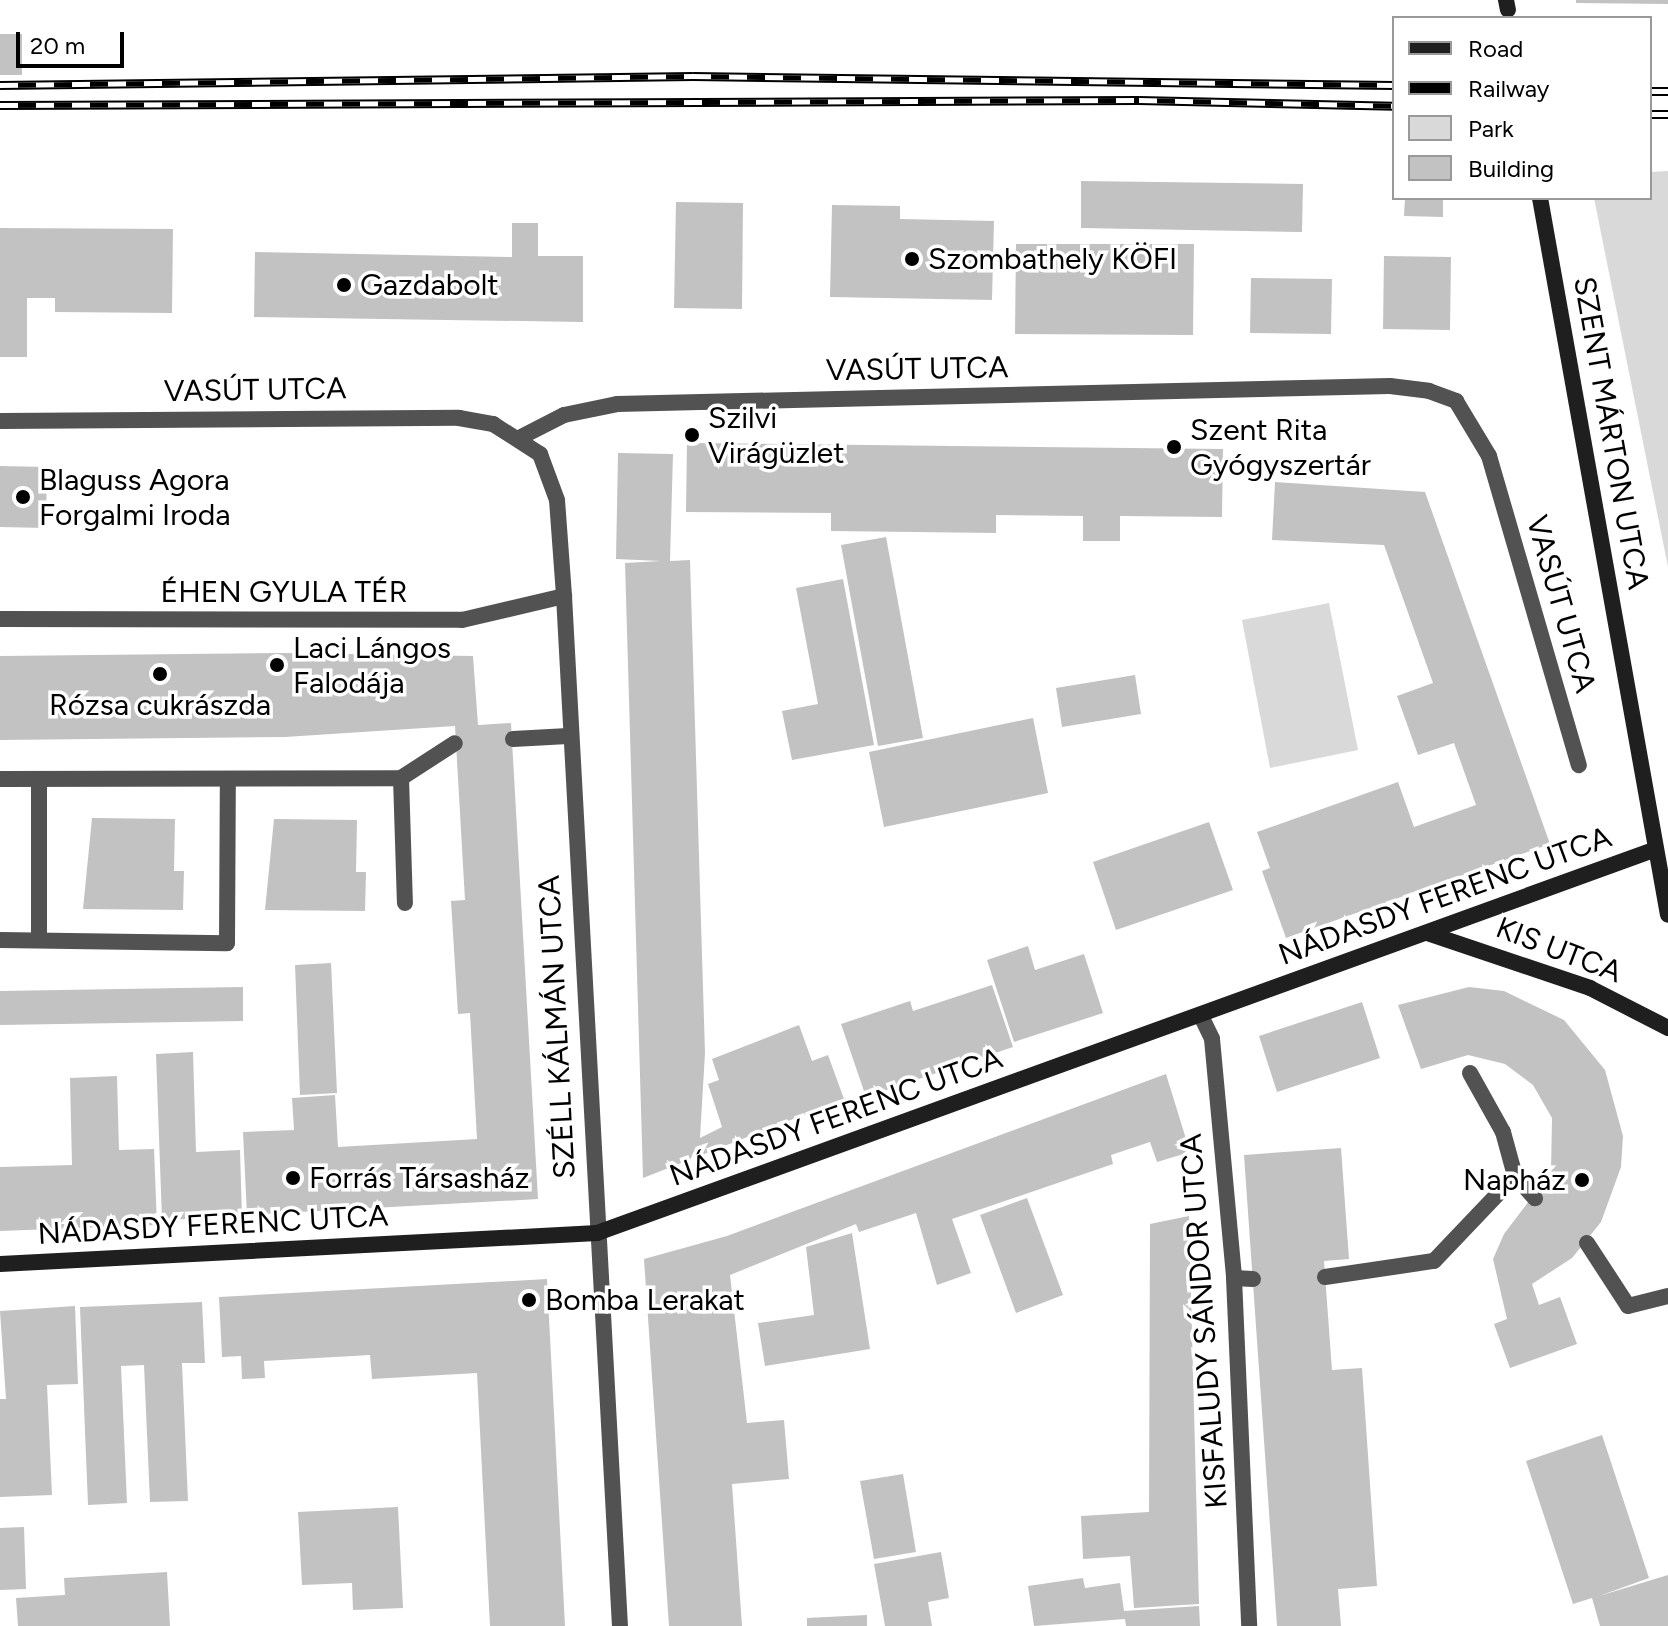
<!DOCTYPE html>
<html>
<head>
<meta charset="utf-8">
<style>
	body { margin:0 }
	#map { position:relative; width:1668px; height:1626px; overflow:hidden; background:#fff; font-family:Figtree,sans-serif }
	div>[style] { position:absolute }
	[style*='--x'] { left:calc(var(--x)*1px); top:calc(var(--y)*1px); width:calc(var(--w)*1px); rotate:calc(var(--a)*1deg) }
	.green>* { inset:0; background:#d9d9d9 }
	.building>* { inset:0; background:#c2c2c2 }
	.lane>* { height:16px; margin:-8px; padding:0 8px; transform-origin:8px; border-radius:8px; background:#525252 }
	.street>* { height:16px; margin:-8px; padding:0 8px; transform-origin:8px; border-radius:8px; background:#525252 }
	.secondary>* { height:16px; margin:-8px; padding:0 8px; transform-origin:8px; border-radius:8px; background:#1f1f1f }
	.rail>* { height:9px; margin-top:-4.5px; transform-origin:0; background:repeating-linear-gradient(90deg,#fff 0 18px,#000 0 36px); box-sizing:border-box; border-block:2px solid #000 }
	.dots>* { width:22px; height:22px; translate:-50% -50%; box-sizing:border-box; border:4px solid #fff; border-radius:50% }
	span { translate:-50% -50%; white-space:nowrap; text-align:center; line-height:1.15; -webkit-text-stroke:7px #fff; paint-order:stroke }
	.poi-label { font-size:30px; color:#000 }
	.left { translate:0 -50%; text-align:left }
	.right { translate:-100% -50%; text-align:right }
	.street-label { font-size:30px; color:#000 }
	.legend { position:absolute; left:1392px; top:16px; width:260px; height:184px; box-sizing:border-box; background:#fff; border:2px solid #999; margin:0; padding:10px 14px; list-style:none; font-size:24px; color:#000 }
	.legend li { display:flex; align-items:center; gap:16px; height:40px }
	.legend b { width:40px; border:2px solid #999 }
	.scale { position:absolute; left:16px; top:32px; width:108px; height:36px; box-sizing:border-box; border:4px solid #000; border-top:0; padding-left:10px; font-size:24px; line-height:28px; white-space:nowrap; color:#000; -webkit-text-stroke:6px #fff; paint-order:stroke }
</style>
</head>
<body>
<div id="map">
	<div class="green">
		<div style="clip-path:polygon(1668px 171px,1668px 567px,1594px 198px,1650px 198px,1650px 172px)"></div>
		<div style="clip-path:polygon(1329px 603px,1358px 750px,1270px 768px,1242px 620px)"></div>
	</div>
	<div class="building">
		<div style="clip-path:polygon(1576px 0,1668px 0,1668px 4px,1576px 3px)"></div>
		<div style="clip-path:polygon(0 34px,22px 34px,22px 75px,0 75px)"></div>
		<div style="clip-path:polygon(1081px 181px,1303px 184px,1302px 232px,1081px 228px)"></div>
		<div style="clip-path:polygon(1405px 198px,1443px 198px,1443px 217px,1404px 216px)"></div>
		<div style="clip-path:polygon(676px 202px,743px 203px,742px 309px,674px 308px)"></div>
		<div style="clip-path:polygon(832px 205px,900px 206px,900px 219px,994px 221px,992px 300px,830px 297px)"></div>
		<div style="clip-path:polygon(512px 223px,538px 223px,538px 256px,583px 256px,583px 322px,254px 317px,255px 252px,512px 257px)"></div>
		<div style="clip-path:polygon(0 228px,173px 229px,172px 313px,55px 312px,55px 298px,27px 298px,27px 357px,0 357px)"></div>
		<div style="clip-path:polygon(1016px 244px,1194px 244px,1193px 335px,1015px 334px)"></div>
		<div style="clip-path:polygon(1384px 256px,1451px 257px,1450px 330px,1383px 329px)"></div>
		<div style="clip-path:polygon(1251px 278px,1332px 279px,1331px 334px,1250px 333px)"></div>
		<div style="clip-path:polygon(687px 443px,1223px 449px,1222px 517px,1120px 516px,1120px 541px,1083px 541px,1083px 516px,996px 515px,996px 533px,831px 531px,831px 513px,686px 512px)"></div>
		<div style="clip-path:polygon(618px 453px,673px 454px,670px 561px,690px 560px,705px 1053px,700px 1138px,722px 1127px,708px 1084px,719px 1080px,712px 1059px,799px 1025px,812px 1061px,828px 1055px,844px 1099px,643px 1178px,625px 563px,661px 561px,616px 559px)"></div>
		<div style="clip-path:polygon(0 466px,47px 467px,46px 528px,0 527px)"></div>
		<div style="clip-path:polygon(1275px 482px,1425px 492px,1550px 844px,1286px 938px,1262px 871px,1270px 868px,1257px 832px,1398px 782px,1414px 827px,1476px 805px,1454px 743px,1418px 755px,1397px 696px,1433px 683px,1384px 545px,1272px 540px)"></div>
		<div style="clip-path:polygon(886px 537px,923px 738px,878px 746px,841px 545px)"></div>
		<div style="clip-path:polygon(843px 579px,874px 745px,792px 760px,782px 711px,818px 704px,796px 588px)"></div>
		<div style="clip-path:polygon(284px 653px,473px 656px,478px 725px,511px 723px,538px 1199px,247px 1215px,243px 1132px,294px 1130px,292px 1098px,335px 1095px,338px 1147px,477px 1139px,470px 1013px,458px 1014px,451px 901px,465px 900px,455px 726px,285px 737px,0 740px,0 656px)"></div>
		<div style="clip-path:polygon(1135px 675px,1141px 714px,1062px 727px,1056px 688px)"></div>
		<div style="clip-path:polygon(1033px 718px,1048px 793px,884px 827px,869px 752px)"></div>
		<div style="clip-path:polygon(92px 818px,175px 819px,174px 871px,184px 871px,183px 910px,83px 909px)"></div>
		<div style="clip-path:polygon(274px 819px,357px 820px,356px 872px,366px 872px,365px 911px,265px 910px)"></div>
		<div style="clip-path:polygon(1209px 822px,1233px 890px,1116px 930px,1093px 862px)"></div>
		<div style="clip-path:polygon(1028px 946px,1035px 970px,1084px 954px,1103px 1013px,1014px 1042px,987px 960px)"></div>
		<div style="clip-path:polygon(331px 963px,337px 1093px,300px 1095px,295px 965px)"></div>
		<div style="clip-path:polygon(992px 985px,1013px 1047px,866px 1097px,841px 1024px,910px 1001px,913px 1011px)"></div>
		<div style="clip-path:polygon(243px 987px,243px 1021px,0 1025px,0 991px)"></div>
		<div style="clip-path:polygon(1469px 987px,1504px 991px,1564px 1020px,1605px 1070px,1623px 1136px,1621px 1167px,1601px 1222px,1572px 1258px,1532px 1284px,1539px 1305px,1560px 1297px,1577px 1344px,1510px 1368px,1494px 1324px,1507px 1319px,1493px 1259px,1504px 1234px,1551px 1172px,1552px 1118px,1533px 1085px,1505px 1064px,1468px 1055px,1421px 1069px,1398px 1005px)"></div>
		<div style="clip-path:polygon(1362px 1002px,1380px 1058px,1277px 1092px,1259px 1036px)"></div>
		<div style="clip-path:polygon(193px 1052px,196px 1152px,240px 1150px,242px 1217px,162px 1220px,156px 1054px)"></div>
		<div style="clip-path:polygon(1166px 1074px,1190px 1152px,1157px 1162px,1150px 1142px,1111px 1155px,1113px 1164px,952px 1219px,971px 1273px,937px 1285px,916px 1213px,859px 1232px,856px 1224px,730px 1275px,747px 1423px,784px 1420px,789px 1479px,732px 1484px,742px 1626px,669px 1626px,644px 1259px,727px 1236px)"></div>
		<div style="clip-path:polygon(117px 1076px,119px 1150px,154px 1149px,157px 1225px,0 1231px,0 1167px,72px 1165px,70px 1078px)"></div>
		<div style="clip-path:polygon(1341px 1148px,1349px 1259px,1324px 1261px,1332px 1370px,1362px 1368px,1377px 1586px,1338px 1589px,1341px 1626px,1277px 1626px,1244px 1155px)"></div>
		<div style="clip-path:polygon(1027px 1198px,1063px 1295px,1016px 1313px,980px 1215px)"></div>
		<div style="clip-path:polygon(1189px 1216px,1199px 1604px,1134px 1608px,1130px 1556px,1083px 1559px,1081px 1516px,1149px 1512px,1150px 1224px)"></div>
		<div style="clip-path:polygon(852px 1233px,870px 1349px,765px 1366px,758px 1323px,814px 1315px,806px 1247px)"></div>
		<div style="clip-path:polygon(547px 1279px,565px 1626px,490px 1626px,477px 1373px,372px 1379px,370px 1355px,264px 1361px,265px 1378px,242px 1379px,241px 1356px,222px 1357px,219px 1297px)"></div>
		<div style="clip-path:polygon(202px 1302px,205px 1363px,182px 1363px,188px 1501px,150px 1502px,144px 1365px,121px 1366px,127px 1503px,88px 1505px,80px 1307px)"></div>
		<div style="clip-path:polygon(75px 1306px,78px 1384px,47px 1385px,52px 1495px,0 1497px,0 1399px,6px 1399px,0 1311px)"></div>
		<div style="clip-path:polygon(1602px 1435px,1649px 1578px,1599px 1596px,1668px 1575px,1668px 1626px,1600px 1626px,1592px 1598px,1573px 1604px,1526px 1461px)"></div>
		<div style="clip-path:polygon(903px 1474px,916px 1552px,874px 1559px,860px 1481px)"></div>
		<div style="clip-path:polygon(398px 1507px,403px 1608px,353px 1610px,352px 1583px,302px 1585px,298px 1512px)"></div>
		<div style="clip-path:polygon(24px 1527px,26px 1589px,0 1590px,0 1528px)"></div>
		<div style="clip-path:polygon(941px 1552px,949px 1598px,928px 1602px,932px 1626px,885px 1626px,874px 1564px)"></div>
		<div style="clip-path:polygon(167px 1572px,170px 1626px,18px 1626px,16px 1598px,65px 1595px,64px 1578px)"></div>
		<div style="clip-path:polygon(1083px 1578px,1085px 1588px,1120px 1583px,1124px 1611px,1199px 1606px,1200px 1626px,1126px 1626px,1125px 1619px,1034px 1626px,1028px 1586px)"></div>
		<div style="clip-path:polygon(867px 1615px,867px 1626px,807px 1626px,807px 1618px)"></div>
	</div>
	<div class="lane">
		<div style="--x:513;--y:739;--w:55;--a:-3.1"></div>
		<div style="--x:401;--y:778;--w:125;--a:88.2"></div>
		<div style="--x:0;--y:779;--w:401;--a:-0.1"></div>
		<div style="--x:401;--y:778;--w:64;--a:-32.9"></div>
		<div style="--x:0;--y:940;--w:227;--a:0.8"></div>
		<div style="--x:227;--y:943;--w:164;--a:-89.7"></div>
		<div style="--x:39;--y:940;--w:161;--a:-90"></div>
		<div style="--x:1470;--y:1073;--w:68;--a:60.8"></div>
		<div style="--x:1503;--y:1132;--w:46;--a:74.7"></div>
		<div style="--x:1515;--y:1176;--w:30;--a:48"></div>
		<div style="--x:1587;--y:1243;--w:75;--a:56.9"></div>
		<div style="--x:1628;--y:1306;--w:41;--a:-14"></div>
		<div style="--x:1325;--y:1277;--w:110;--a:-8.4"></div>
		<div style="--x:1434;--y:1261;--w:117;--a:-46.4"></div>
		<div style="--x:1234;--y:1278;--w:19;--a:3"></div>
	</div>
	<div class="street">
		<div style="--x:0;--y:421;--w:459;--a:-0.4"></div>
		<div style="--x:459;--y:418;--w:35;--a:10"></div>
		<div style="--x:493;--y:424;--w:56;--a:32.6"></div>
		<div style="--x:540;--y:454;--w:49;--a:69.7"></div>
		<div style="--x:557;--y:500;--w:96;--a:85.8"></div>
		<div style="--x:564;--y:596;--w:1032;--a:86.89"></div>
		<div style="--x:521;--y:437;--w:48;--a:-27.1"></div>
		<div style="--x:564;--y:415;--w:54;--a:-11.7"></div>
		<div style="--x:617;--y:404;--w:773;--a:-1.33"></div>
		<div style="--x:1390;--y:386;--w:39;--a:7"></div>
		<div style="--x:1429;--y:391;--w:29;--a:20"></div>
		<div style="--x:1456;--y:401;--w:64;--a:59"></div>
		<div style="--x:1489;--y:456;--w:322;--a:73.8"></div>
		<div style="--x:0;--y:619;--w:462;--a:0.1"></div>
		<div style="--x:462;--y:620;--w:105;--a:-13.2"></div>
		<div style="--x:1201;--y:1016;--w:25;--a:64"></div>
		<div style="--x:1212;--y:1039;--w:240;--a:84.7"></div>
		<div style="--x:1234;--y:1278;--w:348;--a:87.5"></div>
	</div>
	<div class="secondary">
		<div style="--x:1506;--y:0;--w:10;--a:79"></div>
		<div style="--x:1540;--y:198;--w:728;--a:79.88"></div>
		<div style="--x:1427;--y:933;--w:172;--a:18.6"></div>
		<div style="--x:1590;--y:988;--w:88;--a:27.1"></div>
		<div style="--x:0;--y:1264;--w:598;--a:-2.97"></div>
		<div style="--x:597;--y:1233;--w:1126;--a:-19.93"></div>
	</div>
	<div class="rail">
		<div style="--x:0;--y:85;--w:693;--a:-0.74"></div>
		<div style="--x:693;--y:76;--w:701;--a:0.74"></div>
		<div style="--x:1650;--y:91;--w:18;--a:0"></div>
		<div style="--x:0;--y:105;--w:1139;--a:-0.25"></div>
		<div style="--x:1139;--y:100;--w:255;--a:1.3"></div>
		<div style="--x:1650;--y:114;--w:18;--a:0"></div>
	</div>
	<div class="dots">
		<div style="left:912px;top:259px;background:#000"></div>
		<div style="left:344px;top:285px;background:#000"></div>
		<div style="left:692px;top:435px;background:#000"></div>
		<div style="left:1174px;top:447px;background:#000"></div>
		<div style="left:23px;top:497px;background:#000"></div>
		<div style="left:277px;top:665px;background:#000"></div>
		<div style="left:160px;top:674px;background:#000"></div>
		<div style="left:293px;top:1178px;background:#000"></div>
		<div style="left:1582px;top:1180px;background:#000"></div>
		<div style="left:529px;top:1300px;background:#000"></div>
	</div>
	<div class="poi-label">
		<span class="left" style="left:928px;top:259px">Szombathely KÖFI</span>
		<span class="left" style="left:360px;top:285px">Gazdabolt</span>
		<span class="left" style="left:708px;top:435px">Szilvi<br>Virágüzlet</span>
		<span class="left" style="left:1190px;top:447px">Szent Rita<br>Gyógyszertár</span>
		<span class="left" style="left:39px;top:497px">Blaguss Agora<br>Forgalmi Iroda</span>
		<span class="left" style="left:293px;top:665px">Laci Lángos<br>Falodája</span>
		<span style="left:160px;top:705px">Rózsa cukrászda</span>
		<span class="left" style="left:309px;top:1178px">Forrás Társasház</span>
		<span class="right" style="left:1566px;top:1180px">Napház</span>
		<span class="left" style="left:545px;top:1300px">Bomba Lerakat</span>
	</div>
	<div class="street-label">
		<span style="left:917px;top:369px;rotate:-1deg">VASÚT UTCA</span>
		<span style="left:255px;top:390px;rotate:-1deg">VASÚT UTCA</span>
		<span style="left:1611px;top:433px;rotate:80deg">SZENT MÁRTON UTCA</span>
		<span style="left:284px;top:592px">ÉHEN GYULA TÉR</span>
		<span style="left:1561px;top:604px;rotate:74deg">VASÚT UTCA</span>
		<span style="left:1445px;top:896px;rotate:-20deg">NÁDASDY FERENC UTCA</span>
		<span style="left:1559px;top:950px;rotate:21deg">KIS UTCA</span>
		<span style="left:557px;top:1027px;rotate:-93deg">SZÉLL KÁLMÁN UTCA</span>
		<span style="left:836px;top:1117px;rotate:-20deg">NÁDASDY FERENC UTCA</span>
		<span style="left:213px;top:1225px;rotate:-3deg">NÁDASDY FERENC UTCA</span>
		<span style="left:1204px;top:1321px;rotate:-94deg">KISFALUDY SÁNDOR UTCA</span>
	</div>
	<ul class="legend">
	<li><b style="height:10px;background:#1f1f1f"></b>Road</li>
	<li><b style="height:10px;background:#000"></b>Railway</li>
	<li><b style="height:22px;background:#d9d9d9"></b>Park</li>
	<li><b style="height:22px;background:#c2c2c2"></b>Building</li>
	</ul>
	<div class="scale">20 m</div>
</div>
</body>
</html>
